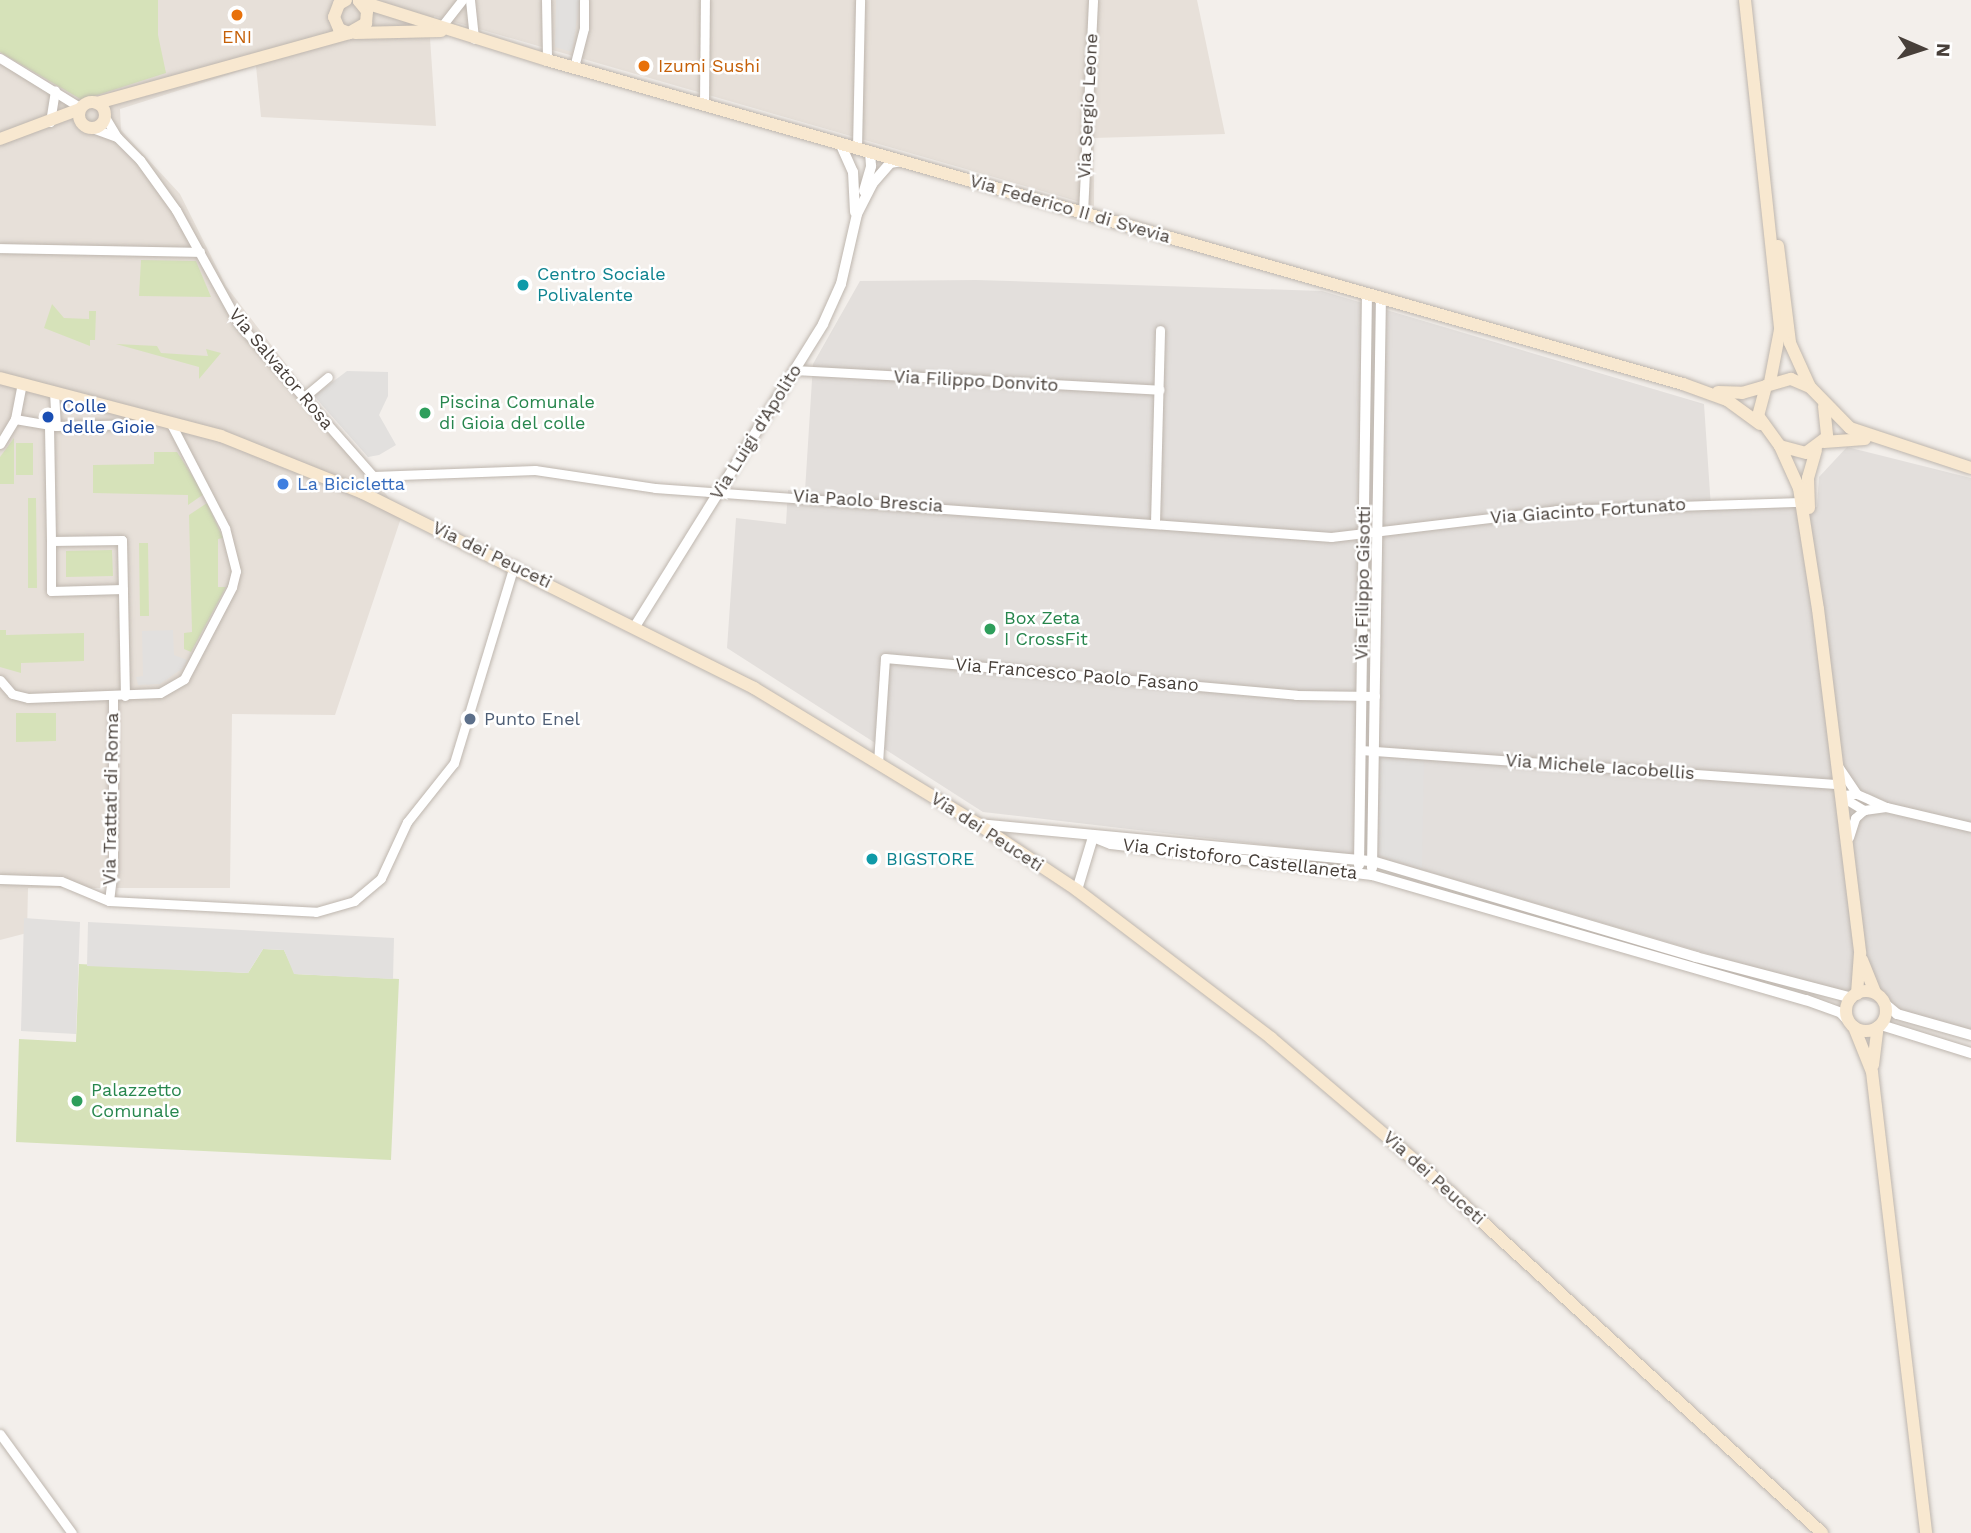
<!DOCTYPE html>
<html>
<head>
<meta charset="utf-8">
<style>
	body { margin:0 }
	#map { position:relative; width:1971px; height:1533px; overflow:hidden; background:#f3efeb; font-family:"Work Sans",sans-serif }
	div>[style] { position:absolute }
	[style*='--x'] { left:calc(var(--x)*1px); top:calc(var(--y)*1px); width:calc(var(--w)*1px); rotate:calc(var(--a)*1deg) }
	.residential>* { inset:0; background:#e7e0d9 }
	.industrial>* { inset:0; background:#e3dfdc }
	.green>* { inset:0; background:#d6e2b9 }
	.parking>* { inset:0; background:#e2e0de }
	.roads { filter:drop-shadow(0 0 2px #beb6ae) drop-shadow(0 0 2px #beb6ae) }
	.minor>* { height:9px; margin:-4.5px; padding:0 4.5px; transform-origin:4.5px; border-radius:4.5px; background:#fff }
	.tertiary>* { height:10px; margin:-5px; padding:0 5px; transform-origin:5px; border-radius:5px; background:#fff }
	.secondary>* { height:12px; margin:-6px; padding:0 6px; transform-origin:6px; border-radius:6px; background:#f8e8d0 }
	.secondary>.ring { margin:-6px; padding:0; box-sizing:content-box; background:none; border:12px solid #f8e8d0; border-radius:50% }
	.dots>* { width:19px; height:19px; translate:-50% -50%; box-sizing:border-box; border:4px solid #fff; border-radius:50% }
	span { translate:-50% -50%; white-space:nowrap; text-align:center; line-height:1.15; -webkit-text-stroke:5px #fff; paint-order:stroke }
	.food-label { font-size:18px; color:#c56008 }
	.left { translate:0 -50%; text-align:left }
	.street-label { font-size:18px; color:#473f39 }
	.culture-label { font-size:18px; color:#0d838f }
	.leisure-label { font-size:18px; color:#27864d }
	.transit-label { font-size:18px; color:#164399 }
	.shop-label { font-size:18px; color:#366cbe }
	.service-label { font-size:18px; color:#4e5e75 }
	.north { position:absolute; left:1887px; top:14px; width:70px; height:70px; -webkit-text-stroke:5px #fff; paint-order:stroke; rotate:93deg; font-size:19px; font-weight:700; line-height:28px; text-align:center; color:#473f39 }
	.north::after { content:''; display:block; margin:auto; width:24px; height:32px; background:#473f39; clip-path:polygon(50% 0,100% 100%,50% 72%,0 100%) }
</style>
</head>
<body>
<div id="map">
	<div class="residential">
		<div style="clip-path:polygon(0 0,1197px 0,1225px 134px,1094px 138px,1094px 206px,434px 16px,430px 38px,436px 126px,261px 117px,256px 66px,120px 109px,121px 130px,180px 194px,226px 286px,402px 515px,335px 715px,232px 714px,230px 888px,28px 888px,27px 933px,0 940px)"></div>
	</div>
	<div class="industrial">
		<div style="clip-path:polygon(976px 280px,1322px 291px,1704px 404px,1711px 508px,1817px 507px,1819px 477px,1847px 447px,1971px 478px,1971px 1031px,1384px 859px,983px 812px,727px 648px,736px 518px,786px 524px,788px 490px,805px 491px,813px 364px,860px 281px)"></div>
	</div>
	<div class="green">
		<div style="clip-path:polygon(0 0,158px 0,158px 35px,166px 73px,82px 100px,0 52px)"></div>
		<div style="clip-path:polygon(141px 260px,196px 261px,211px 297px,139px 296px)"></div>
		<div style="clip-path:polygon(52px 304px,64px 318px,89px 319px,89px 311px,96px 311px,95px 340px,90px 340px,90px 346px,44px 328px)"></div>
		<div style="clip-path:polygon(116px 344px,157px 346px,161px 353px,208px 356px,206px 349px,221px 353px,199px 379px,199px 367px)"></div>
		<div style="clip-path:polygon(14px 438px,14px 484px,0 484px,0 457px)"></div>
		<div style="clip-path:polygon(16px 443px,33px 443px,33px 475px,16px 475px)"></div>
		<div style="clip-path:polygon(154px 452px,177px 452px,204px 494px,188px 505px,188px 495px,93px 493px,93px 465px,154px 464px)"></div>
		<div style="clip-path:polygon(28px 498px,36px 498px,37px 588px,28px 588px)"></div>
		<div style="clip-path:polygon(207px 503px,223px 538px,218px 539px,218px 587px,226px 587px,191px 652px,184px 649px,184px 633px,192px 632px,189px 515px)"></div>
		<div style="clip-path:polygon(139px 543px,148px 543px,149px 616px,140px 616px)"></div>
		<div style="clip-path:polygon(112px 550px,113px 576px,66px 577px,66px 551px)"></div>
		<div style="clip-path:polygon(0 630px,6px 630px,6px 635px,84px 633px,84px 661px,21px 663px,21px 673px,0 667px)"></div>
		<div style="clip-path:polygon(16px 713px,56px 713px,56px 741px,16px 742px)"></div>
		<div style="clip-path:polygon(263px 949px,284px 950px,295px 974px,399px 979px,391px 1160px,16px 1142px,19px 1039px,76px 1042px,79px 964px,248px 973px)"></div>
	</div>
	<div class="parking">
		<div style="clip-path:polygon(556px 0,580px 0,572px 52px,555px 47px)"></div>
		<div style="clip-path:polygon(347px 371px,388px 372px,388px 396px,379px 415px,396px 445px,379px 455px,368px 457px,314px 396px)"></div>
		<div style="clip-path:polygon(173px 630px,174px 655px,187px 660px,183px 668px,160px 684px,138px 685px,136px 677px,143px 676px,142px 631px)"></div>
		<div style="clip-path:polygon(1380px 759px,1424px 761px,1422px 868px,1379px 855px)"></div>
		<div style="clip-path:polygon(24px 918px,80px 922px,76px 1034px,21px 1031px)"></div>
		<div style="clip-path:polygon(88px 922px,394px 938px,393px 979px,294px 974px,284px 950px,263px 949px,248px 973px,87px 966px)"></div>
	</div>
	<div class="roads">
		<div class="minor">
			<div style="--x:470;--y:0;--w:39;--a:84"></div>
			<div style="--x:546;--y:0;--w:60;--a:89"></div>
			<div style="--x:441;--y:27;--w:34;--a:-52"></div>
			<div style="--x:0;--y:58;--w:95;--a:31.7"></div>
			<div style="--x:574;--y:67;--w:40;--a:-75.6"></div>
			<div style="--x:584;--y:28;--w:28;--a:-90"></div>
			<div style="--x:704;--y:105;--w:105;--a:-89.5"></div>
			<div style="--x:105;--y:117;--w:23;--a:59"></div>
			<div style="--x:50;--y:122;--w:32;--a:-81"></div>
			<div style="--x:92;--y:128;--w:27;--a:20"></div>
			<div style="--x:117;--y:137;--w:33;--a:45"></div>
			<div style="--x:140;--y:160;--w:62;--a:54.2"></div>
			<div style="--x:176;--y:210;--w:130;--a:61.1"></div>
			<div style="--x:239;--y:324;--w:203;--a:48.6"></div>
			<div style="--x:373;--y:476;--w:20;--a:120"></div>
			<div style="--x:857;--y:148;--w:148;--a:-88.8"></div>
			<div style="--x:1083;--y:213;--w:213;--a:-87.3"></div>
			<div style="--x:0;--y:248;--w:200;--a:1.1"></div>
			<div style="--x:794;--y:370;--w:366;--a:3.1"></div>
			<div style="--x:54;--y:391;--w:35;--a:87"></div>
			<div style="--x:304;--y:397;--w:31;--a:-40"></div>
			<div style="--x:15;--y:419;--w:42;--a:9.7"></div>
			<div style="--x:56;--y:426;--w:86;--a:-1.3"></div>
			<div style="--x:142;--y:424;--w:13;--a:-29"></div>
			<div style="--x:49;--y:426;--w:115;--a:89"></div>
			<div style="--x:0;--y:444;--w:29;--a:-59"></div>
			<div style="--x:15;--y:419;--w:37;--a:-79"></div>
			<div style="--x:373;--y:476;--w:162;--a:-2.1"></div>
			<div style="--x:535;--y:470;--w:121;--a:8.5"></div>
			<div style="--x:655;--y:488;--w:678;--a:4.15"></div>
			<div style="--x:1331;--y:537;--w:227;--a:-6.8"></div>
			<div style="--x:1556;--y:510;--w:245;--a:-1.9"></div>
			<div style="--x:1155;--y:523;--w:193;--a:-88.5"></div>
			<div style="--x:123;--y:589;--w:72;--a:178.4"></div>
			<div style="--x:51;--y:591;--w:50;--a:-90"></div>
			<div style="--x:51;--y:541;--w:71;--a:-0.8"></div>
			<div style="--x:122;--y:540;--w:156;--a:88.9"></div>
			<div style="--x:0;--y:680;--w:18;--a:49"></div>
			<div style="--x:12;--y:694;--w:16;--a:14"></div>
			<div style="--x:28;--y:698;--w:132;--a:-2.2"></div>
			<div style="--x:160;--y:693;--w:28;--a:-30"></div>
			<div style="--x:184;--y:679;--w:104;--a:-62.4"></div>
			<div style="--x:232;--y:587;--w:16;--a:-76"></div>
			<div style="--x:236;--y:571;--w:44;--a:-104.3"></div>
			<div style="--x:225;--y:528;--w:119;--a:-117.4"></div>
			<div style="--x:1361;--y:750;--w:479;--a:4.1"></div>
			<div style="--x:878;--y:763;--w:105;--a:-86.2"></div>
			<div style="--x:885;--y:658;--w:413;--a:5.1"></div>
			<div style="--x:1296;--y:695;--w:79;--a:0.7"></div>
			<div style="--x:1838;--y:766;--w:34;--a:56"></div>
			<div style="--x:1841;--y:795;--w:16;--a:-4"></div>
			<div style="--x:1857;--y:794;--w:32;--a:24"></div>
			<div style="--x:1886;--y:807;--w:87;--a:13.2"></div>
			<div style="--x:1842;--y:797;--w:26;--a:31"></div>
			<div style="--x:1864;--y:810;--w:22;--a:-8"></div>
			<div style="--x:1849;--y:837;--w:20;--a:-72"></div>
			<div style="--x:1855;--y:818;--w:12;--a:-42"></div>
			<div style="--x:0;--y:879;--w:61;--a:1.9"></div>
			<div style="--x:61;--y:881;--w:52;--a:22.6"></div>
			<div style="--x:109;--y:901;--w:207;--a:3"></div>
			<div style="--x:316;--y:912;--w:40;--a:-16"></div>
			<div style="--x:354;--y:901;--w:35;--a:-40"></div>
			<div style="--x:381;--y:878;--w:62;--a:-65.1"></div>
			<div style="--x:407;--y:822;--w:75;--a:-51.5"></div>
			<div style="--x:454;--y:763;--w:207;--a:-73.1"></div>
			<div style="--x:109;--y:901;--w:31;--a:-83"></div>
			<div style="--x:113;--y:870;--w:174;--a:-90"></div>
			<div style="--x:0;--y:1434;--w:122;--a:54"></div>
		</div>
		<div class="tertiary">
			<div style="--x:840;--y:143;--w:32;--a:66"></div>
			<div style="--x:853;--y:172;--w:40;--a:87.1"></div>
			<div style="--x:864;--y:191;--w:26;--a:-74"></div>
			<div style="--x:871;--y:166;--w:15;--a:-94"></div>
			<div style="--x:634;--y:628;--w:358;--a:-58.1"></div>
			<div style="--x:823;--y:324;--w:44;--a:-65.8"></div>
			<div style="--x:841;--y:284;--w:72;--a:-77.1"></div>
			<div style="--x:857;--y:214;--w:34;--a:-63"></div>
			<div style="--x:872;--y:184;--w:28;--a:-49"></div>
			<div style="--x:890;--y:163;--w:12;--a:-9"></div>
			<div style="--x:978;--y:824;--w:396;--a:5.4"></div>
			<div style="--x:1372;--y:861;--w:338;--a:16.5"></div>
			<div style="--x:1696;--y:957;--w:161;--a:14.7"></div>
			<div style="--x:1096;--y:838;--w:16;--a:22"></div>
			<div style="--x:1111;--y:844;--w:263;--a:6.8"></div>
			<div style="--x:1372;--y:875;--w:452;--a:16.1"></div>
			<div style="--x:1806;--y:1000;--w:37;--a:20"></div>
			<div style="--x:1841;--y:1013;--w:12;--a:48"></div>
			<div style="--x:1359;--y:865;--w:571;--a:-89.2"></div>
			<div style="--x:1372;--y:868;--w:570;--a:-89.1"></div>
			<div style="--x:1077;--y:890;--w:55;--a:-73.2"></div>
			<div style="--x:1884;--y:1003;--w:17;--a:40"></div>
			<div style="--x:1897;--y:1014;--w:77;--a:15.8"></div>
			<div style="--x:1881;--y:1025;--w:94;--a:17.3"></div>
		</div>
		<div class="secondary">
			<div style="--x:346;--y:0;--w:8;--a:150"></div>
			<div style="--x:339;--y:4;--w:14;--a:111"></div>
			<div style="--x:334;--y:17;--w:13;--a:67"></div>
			<div style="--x:339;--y:29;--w:11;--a:22"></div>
			<div style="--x:349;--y:33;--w:20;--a:-30"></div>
			<div style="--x:366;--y:23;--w:12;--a:-85"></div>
			<div style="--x:367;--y:11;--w:13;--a:-129"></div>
			<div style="--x:1745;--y:0;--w:332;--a:83.9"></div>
			<div style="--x:1780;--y:330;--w:53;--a:100.9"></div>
			<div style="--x:359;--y:1;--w:197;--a:17.4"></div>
			<div style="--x:547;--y:60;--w:1181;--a:15.92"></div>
			<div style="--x:1683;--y:384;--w:47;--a:20"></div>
			<div style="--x:1727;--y:400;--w:41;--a:36"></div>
			<div style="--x:355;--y:33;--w:86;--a:-1.3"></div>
			<div class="ring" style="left:79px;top:102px;width:14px;height:14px"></div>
			<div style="--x:97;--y:103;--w:262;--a:-15.5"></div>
			<div style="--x:0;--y:139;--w:85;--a:-20.6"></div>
			<div style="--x:1778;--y:246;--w:98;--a:82.9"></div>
			<div style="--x:1790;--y:343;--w:48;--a:65.6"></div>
			<div style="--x:0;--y:378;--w:228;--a:14.7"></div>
			<div style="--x:221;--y:436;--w:153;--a:21.9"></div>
			<div style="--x:363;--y:493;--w:437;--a:26.5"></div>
			<div style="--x:754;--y:688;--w:262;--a:31.3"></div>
			<div style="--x:978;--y:824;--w:119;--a:33.7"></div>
			<div style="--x:1077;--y:890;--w:244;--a:37.3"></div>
			<div style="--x:1271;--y:1038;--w:193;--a:40.4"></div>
			<div style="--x:1418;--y:1163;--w:548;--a:42.48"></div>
			<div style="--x:1718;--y:392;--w:24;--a:2"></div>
			<div style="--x:1742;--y:393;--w:25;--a:-16"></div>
			<div style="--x:1824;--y:406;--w:31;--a:84"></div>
			<div style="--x:1827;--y:437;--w:26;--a:143"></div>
			<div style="--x:1806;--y:453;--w:27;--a:-165"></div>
			<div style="--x:1780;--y:446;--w:37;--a:-126"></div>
			<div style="--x:1758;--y:416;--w:31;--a:-75"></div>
			<div style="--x:1766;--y:386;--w:26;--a:-16"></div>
			<div style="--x:1791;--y:379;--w:21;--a:23"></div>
			<div style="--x:1810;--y:387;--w:57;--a:45.7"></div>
			<div style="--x:1850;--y:428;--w:127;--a:18.3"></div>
			<div style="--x:1824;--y:442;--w:41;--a:-4.2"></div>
			<div style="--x:1780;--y:446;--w:46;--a:65.7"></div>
			<div style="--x:1799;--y:488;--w:122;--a:81.1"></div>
			<div style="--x:1818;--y:609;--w:347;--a:83"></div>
			<div style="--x:1860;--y:953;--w:41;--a:94.2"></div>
			<div style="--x:1809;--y:508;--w:30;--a:-92"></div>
			<div style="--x:1808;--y:478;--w:29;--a:-74"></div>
			<div style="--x:1862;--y:960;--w:35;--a:68"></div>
			<div class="ring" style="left:1846px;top:991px;width:28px;height:28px"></div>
			<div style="--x:1854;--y:1027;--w:48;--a:68.2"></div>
			<div style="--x:1872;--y:1072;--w:464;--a:83.3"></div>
			<div style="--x:1873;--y:1065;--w:38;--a:-83"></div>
		</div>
	</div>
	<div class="dots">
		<div style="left:237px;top:15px;background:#e8710a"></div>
		<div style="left:644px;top:66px;background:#e8710a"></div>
		<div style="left:523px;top:285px;background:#0f9aa8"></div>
		<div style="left:425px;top:413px;background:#2e9e5b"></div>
		<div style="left:48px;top:417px;background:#1a4fb4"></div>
		<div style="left:283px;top:484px;background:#3f7fe0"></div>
		<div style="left:990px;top:629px;background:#2e9e5b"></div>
		<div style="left:470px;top:719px;background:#5c6f8a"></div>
		<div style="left:872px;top:859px;background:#0f9aa8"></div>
		<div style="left:77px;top:1101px;background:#2e9e5b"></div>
	</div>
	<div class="food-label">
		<span style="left:237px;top:37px">ENI</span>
		<span class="left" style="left:658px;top:66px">Izumi Sushi</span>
	</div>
	<div class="street-label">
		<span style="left:1088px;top:106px;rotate:-87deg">Via Sergio Leone</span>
		<span style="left:1070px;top:209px;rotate:16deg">Via Federico II di Svevia</span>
		<span style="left:281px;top:369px;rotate:50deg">Via Salvator Rosa</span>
		<span style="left:976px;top:381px;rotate:3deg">Via Filippo Donvito</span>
		<span style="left:756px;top:432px;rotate:-58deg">Via Luigi d'Apolito</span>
		<span style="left:868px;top:501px;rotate:4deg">Via Paolo Brescia</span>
		<span style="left:1588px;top:511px;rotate:-4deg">Via Giacinto Fortunato</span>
		<span style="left:492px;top:555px;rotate:26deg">Via dei Peuceti</span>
		<span style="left:1363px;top:583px;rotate:-89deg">Via Filippo Gisotti</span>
		<span style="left:1077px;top:675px;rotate:5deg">Via Francesco Paolo Fasano</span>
		<span style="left:1600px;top:767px;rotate:4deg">Via Michele Iacobellis</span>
		<span style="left:111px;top:799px;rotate:-89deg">Via Trattati di Roma</span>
		<span style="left:987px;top:832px;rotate:33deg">Via dei Peuceti</span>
		<span style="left:1240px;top:859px;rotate:7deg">Via Cristoforo Castellaneta</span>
		<span style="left:1434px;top:1178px;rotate:42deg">Via dei Peuceti</span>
	</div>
	<div class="culture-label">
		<span class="left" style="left:537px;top:285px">Centro Sociale<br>Polivalente</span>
		<span class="left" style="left:886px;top:859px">BIGSTORE</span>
	</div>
	<div class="leisure-label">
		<span class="left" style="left:439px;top:413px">Piscina Comunale<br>di Gioia del colle</span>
		<span class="left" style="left:1004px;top:629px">Box Zeta<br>I CrossFit</span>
		<span class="left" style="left:91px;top:1101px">Palazzetto<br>Comunale</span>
	</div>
	<div class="transit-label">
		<span class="left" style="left:62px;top:417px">Colle<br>delle Gioie</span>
	</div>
	<div class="shop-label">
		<span class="left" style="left:297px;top:484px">La Bicicletta</span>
	</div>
	<div class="service-label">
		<span class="left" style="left:484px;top:719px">Punto Enel</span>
	</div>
	<div class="north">N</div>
</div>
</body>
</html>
